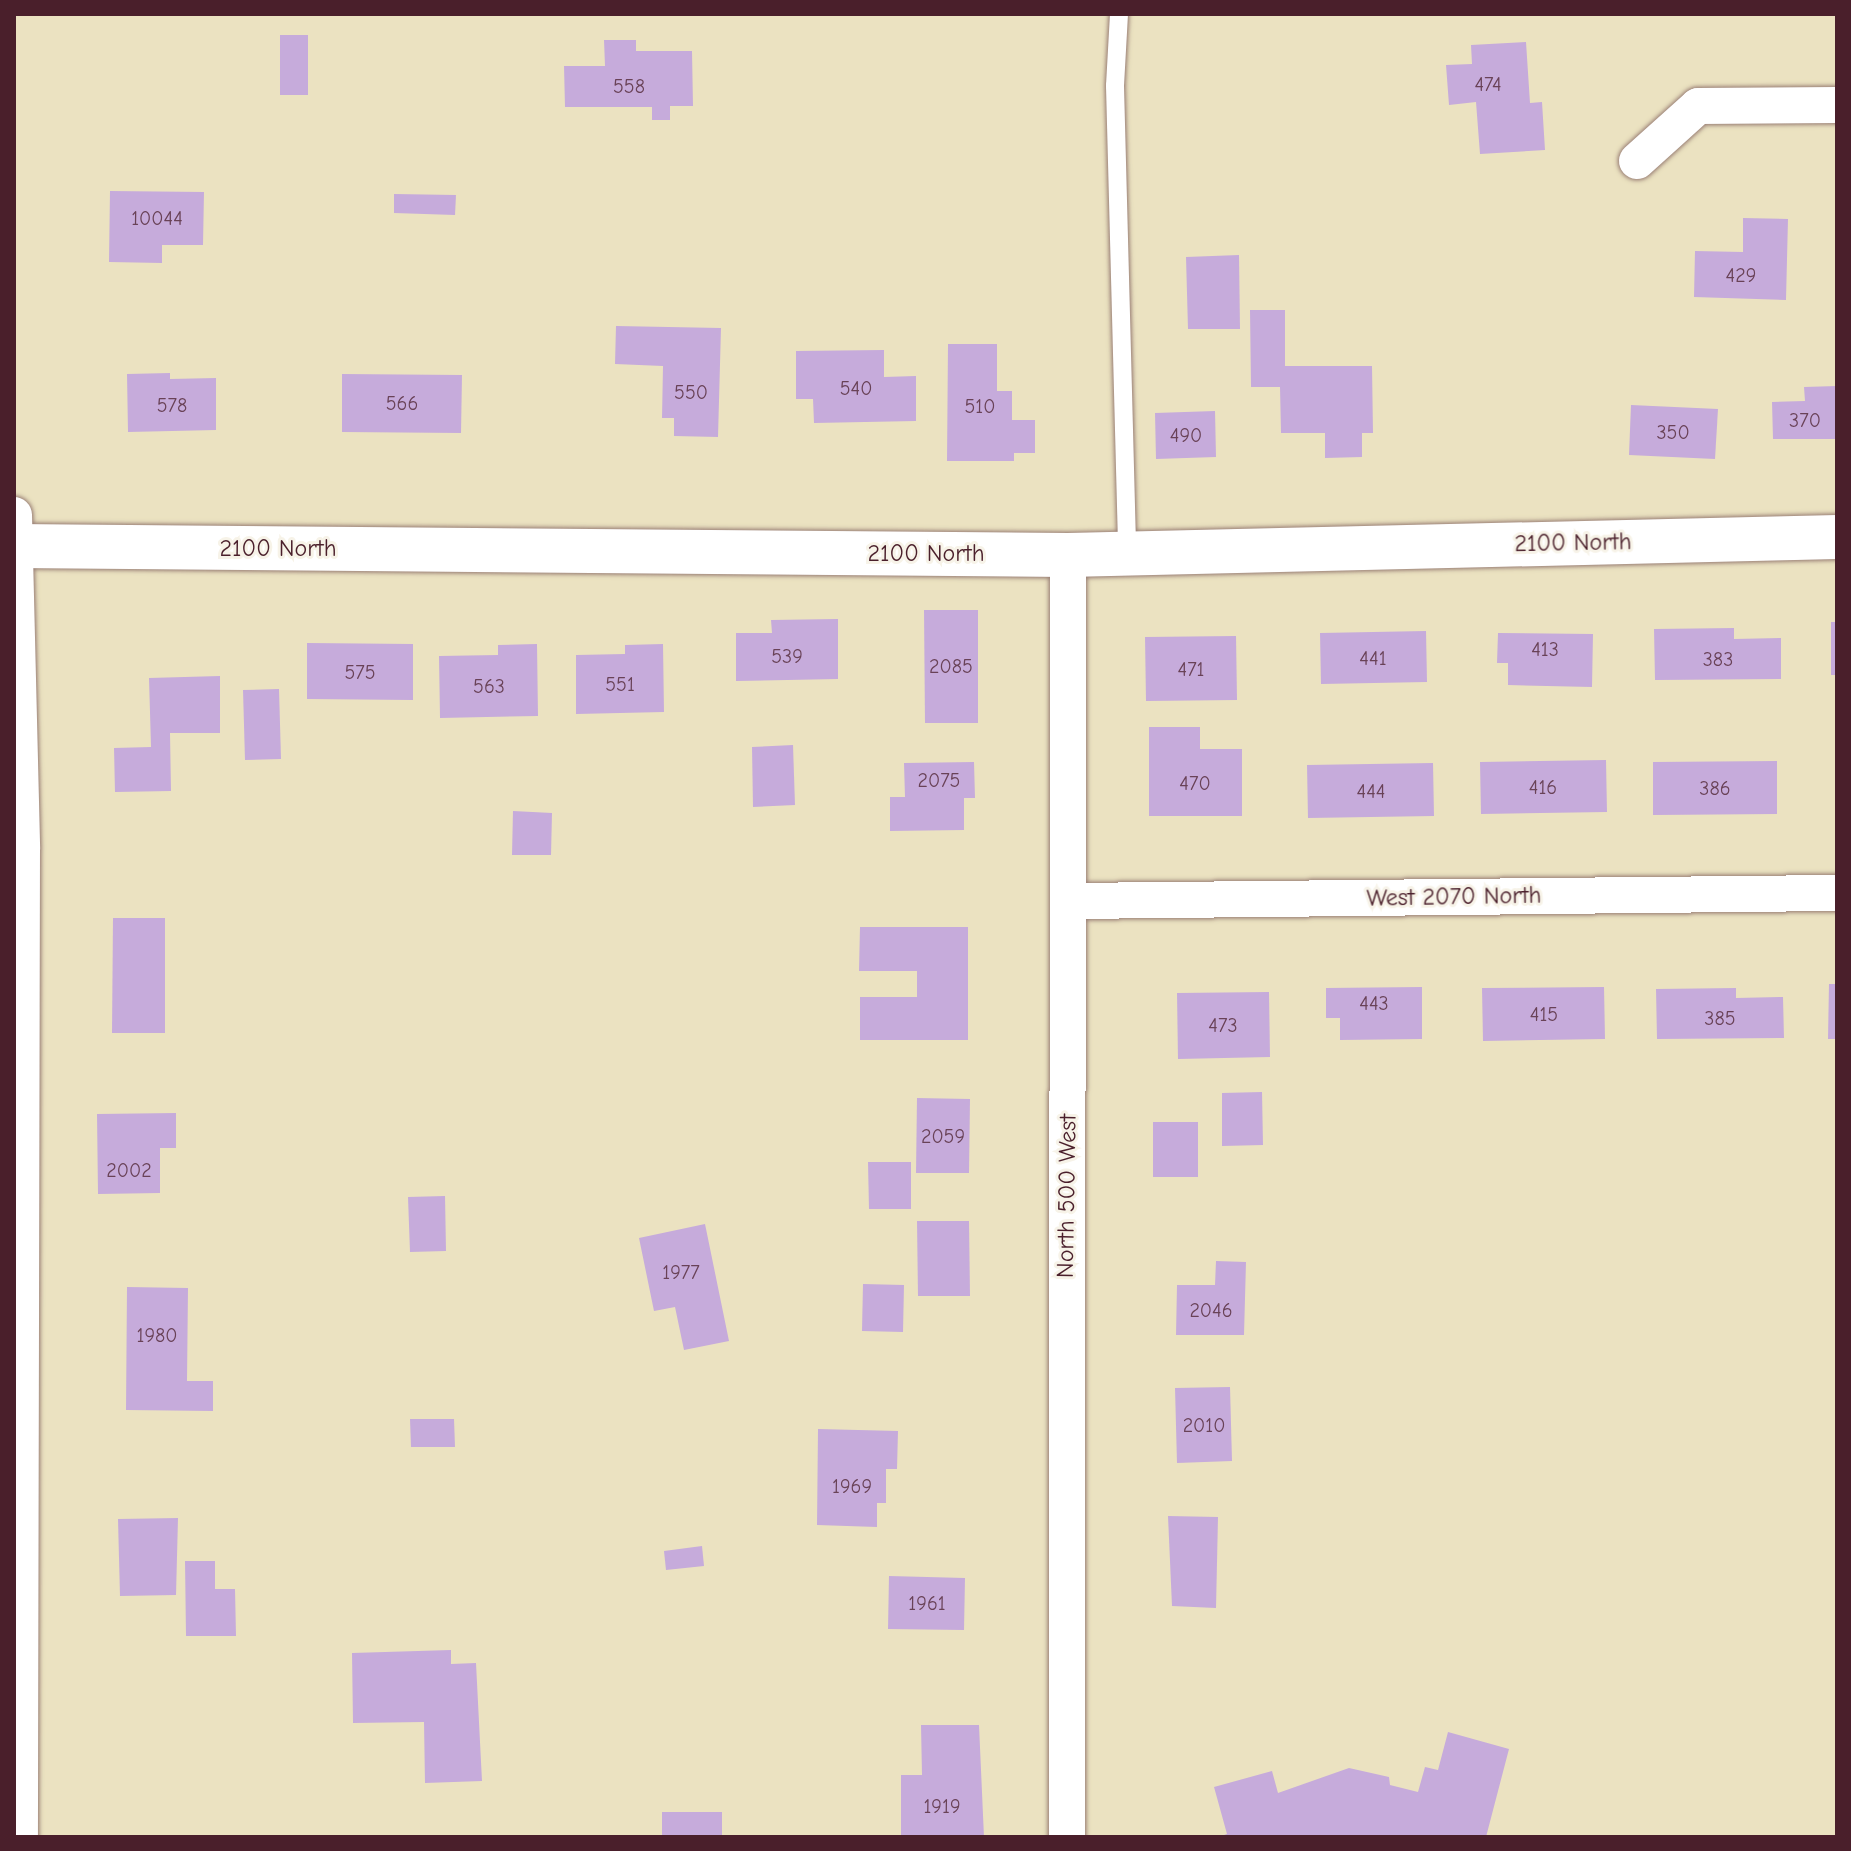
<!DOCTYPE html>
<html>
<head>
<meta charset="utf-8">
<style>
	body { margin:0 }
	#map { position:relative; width:1851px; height:1851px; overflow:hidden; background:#ebe2c1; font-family:"Comic Neue",sans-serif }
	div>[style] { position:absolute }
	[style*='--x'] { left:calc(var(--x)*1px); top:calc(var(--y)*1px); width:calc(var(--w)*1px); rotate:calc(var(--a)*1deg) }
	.building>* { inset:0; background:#c6abdb }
	.roads { filter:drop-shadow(0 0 2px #9a8076) drop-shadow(0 0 2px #9a8076) }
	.lane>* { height:18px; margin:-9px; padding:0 9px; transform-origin:9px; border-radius:9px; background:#fff }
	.street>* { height:36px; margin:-18px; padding:0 18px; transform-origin:18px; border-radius:18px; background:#fff }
	.secondary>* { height:44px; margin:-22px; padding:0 22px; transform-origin:22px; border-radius:22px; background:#fff }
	span { translate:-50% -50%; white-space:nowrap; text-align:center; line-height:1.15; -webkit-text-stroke:6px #f7f3e8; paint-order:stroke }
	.number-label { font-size:20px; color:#694257 }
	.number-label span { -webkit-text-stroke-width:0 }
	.street-label { font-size:24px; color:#4a1f2b }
	.frame { position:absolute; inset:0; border:16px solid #4a1f2b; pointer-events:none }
</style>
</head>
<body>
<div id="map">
	<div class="building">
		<div style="clip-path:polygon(280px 35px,308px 35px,308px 95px,280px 95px)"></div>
		<div style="clip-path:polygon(604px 40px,636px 40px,636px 51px,692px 51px,693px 106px,670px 106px,670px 120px,652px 120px,652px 107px,565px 107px,564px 66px,605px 66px)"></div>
		<div style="clip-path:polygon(1526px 42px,1530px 103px,1542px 102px,1545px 150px,1480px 154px,1476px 102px,1449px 105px,1446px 65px,1472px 64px,1471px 45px)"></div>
		<div style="clip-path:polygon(110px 191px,204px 192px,203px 245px,162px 245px,162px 263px,109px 262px)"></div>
		<div style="clip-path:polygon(394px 194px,456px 195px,455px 215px,394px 213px)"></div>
		<div style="clip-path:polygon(1743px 218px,1788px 219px,1786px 300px,1694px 297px,1695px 251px,1743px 252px)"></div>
		<div style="clip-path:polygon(1239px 255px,1240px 329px,1188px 329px,1186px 257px)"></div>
		<div style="clip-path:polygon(1250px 310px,1285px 310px,1285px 366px,1372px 366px,1373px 433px,1362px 433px,1362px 457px,1325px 458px,1325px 433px,1281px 433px,1280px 387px,1251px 387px)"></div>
		<div style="clip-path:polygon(616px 326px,721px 328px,718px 437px,674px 436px,674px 418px,662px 418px,663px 366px,615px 364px)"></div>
		<div style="clip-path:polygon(948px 344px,997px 344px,997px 391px,1012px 391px,1012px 420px,1035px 420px,1035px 453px,1014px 453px,1014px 461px,947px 461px)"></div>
		<div style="clip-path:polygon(884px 350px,884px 377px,916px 376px,916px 421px,814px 423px,813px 399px,796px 399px,796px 351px)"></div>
		<div style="clip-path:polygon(170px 373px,170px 379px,216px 378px,216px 430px,128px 432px,127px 374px)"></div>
		<div style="clip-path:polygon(342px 374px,462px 375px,461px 433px,342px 432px)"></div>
		<div style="clip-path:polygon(1837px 386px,1837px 439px,1773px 439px,1772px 402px,1805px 401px,1804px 387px)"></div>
		<div style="clip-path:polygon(1631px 405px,1718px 409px,1715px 459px,1629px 455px)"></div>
		<div style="clip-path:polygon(1215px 411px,1216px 457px,1156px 459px,1155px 413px)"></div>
		<div style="clip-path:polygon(924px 610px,978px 610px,978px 723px,925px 723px)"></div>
		<div style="clip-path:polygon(838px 619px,838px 679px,736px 681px,736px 633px,772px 633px,771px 620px)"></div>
		<div style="clip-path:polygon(1831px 622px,1837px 622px,1837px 675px,1831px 675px)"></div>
		<div style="clip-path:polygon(1734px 628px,1734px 639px,1781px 638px,1781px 679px,1655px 680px,1654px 629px)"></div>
		<div style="clip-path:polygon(1426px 631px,1427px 682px,1321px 684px,1320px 633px)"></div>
		<div style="clip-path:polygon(1498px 633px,1593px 634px,1592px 687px,1508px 685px,1508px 663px,1497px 663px)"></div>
		<div style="clip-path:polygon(1236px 636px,1237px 700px,1146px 701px,1145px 637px)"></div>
		<div style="clip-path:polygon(307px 643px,413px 644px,413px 700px,307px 699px)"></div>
		<div style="clip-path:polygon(537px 644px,538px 716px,440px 718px,439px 656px,498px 655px,498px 645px)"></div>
		<div style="clip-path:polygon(663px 644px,664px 712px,576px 714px,576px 655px,625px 654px,625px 645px)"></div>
		<div style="clip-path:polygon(220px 676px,220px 733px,170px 733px,171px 791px,115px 792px,114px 748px,151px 747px,149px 678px)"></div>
		<div style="clip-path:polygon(279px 689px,281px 759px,245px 760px,243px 690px)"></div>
		<div style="clip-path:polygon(1149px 727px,1200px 727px,1200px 749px,1242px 749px,1242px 816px,1149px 816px)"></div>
		<div style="clip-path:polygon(793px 745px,795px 805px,753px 807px,752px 747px)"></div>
		<div style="clip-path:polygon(1606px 760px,1607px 812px,1481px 814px,1480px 762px)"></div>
		<div style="clip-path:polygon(1777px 761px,1777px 814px,1653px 815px,1653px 762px)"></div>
		<div style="clip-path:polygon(974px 762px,975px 798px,964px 798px,964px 830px,890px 831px,890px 797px,905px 797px,904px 763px)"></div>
		<div style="clip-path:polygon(1433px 763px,1434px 816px,1308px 818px,1307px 765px)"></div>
		<div style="clip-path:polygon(513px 811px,552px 813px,551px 855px,512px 855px)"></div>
		<div style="clip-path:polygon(113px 918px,165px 918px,165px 1033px,112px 1033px)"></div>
		<div style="clip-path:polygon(860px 927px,968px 927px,968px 1040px,860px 1040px,860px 997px,917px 997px,917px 971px,859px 971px)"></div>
		<div style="clip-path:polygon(1829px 984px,1837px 984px,1837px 1039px,1828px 1039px)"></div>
		<div style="clip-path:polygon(1422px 987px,1422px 1039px,1340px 1040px,1340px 1018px,1326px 1018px,1326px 988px)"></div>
		<div style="clip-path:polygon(1604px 987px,1605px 1039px,1483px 1041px,1482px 988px)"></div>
		<div style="clip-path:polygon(1736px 988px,1736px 998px,1783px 997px,1784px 1038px,1657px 1039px,1656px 989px)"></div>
		<div style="clip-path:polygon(1269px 992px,1270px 1057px,1178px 1059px,1177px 993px)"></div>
		<div style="clip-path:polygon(1262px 1092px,1263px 1145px,1222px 1146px,1222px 1093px)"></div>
		<div style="clip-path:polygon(917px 1098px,970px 1099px,969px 1173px,916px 1173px)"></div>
		<div style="clip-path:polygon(176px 1113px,176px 1148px,160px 1148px,160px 1193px,98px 1194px,97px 1114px)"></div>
		<div style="clip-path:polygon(1153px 1122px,1198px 1122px,1198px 1177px,1153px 1177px)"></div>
		<div style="clip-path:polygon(868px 1162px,911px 1162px,911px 1209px,869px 1209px)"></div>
		<div style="clip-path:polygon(445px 1196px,446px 1251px,410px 1252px,408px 1197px)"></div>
		<div style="clip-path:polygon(917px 1221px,969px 1221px,970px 1296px,918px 1296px)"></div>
		<div style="clip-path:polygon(705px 1224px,729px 1341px,684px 1350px,675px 1307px,654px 1311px,639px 1238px)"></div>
		<div style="clip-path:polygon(1216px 1261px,1246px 1262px,1244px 1335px,1176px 1335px,1177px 1285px,1215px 1285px)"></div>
		<div style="clip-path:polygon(863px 1284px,904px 1285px,903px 1332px,862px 1331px)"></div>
		<div style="clip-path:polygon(127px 1287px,188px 1288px,187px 1381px,213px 1381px,213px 1411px,126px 1410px)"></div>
		<div style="clip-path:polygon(1230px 1387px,1232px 1461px,1177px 1463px,1175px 1388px)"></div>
		<div style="clip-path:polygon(410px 1419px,454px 1419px,455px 1447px,411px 1447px)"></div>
		<div style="clip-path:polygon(818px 1429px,898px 1431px,897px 1469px,886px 1469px,886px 1503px,877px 1503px,877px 1527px,817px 1525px)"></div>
		<div style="clip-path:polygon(1168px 1516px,1218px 1517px,1216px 1608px,1172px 1606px)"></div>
		<div style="clip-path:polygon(178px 1518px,176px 1595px,120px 1596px,118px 1519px)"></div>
		<div style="clip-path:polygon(702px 1546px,704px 1566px,666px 1570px,664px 1551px)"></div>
		<div style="clip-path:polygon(185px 1561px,215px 1561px,215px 1589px,235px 1589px,236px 1636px,186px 1636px)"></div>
		<div style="clip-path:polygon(889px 1576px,965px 1578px,964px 1630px,888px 1629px)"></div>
		<div style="clip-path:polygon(451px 1650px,451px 1664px,476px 1663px,482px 1781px,425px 1783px,424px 1722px,353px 1723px,352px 1653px)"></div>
		<div style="clip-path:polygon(921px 1725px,979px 1725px,984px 1837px,901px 1837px,901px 1775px,922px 1775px)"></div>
		<div style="clip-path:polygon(1448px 1732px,1509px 1749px,1486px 1837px,1218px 1837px,1227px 1834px,1214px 1787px,1272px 1771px,1278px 1793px,1349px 1768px,1389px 1777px,1390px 1785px,1418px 1792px,1425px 1767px,1438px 1770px)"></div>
		<div style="clip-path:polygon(662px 1812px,722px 1812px,722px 1837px,662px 1837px)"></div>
	</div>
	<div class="roads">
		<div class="lane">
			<div style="--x:1119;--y:14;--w:72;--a:93.2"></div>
			<div style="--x:1115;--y:86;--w:468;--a:88.5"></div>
		</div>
		<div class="street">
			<div style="--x:1637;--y:161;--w:82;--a:-42"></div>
			<div style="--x:1698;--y:106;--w:139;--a:-0.4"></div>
			<div style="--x:14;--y:515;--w:334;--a:88.6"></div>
			<div style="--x:22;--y:849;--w:988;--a:90.12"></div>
			<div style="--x:1071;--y:901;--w:766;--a:-0.6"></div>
			<div style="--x:1067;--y:1837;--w:1282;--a:-89.96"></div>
		</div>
		<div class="secondary">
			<div style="--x:14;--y:546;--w:1054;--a:0.49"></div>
			<div style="--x:1068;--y:555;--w:769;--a:-1.34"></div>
		</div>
	</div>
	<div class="number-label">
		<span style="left:1488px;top:84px">474</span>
		<span style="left:629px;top:86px">558</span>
		<span style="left:157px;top:218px">10044</span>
		<span style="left:1741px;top:275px">429</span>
		<span style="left:856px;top:388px">540</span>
		<span style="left:691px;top:392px">550</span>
		<span style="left:402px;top:403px">566</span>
		<span style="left:172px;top:405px">578</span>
		<span style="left:980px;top:406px">510</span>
		<span style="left:1805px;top:420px">370</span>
		<span style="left:1673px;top:432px">350</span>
		<span style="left:1186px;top:435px">490</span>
		<span style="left:1545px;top:649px">413</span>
		<span style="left:787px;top:656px">539</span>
		<span style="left:1373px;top:658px">441</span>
		<span style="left:1718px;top:659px">383</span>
		<span style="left:951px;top:666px">2085</span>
		<span style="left:1191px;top:669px">471</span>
		<span style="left:360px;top:672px">575</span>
		<span style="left:620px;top:684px">551</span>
		<span style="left:489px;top:686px">563</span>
		<span style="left:939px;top:780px">2075</span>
		<span style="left:1195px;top:783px">470</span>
		<span style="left:1543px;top:787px">416</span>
		<span style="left:1715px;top:788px">386</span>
		<span style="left:1371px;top:791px">444</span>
		<span style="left:1374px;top:1003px">443</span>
		<span style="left:1544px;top:1014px">415</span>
		<span style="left:1720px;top:1018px">385</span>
		<span style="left:1223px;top:1025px">473</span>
		<span style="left:943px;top:1136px">2059</span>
		<span style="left:129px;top:1170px">2002</span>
		<span style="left:681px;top:1272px">1977</span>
		<span style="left:1211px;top:1310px">2046</span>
		<span style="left:157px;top:1335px">1980</span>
		<span style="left:1204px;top:1425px">2010</span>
		<span style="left:852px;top:1486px">1969</span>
		<span style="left:927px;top:1603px">1961</span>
		<span style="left:942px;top:1806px">1919</span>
	</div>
	<div class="street-label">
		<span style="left:1573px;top:543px;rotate:-1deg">2100 North</span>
		<span style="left:278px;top:549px">2100 North</span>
		<span style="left:926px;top:554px">2100 North</span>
		<span style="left:1454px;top:897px;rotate:-1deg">West 2070 North</span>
		<span style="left:1067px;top:1196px;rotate:-89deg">North 500 West</span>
	</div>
	<div class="frame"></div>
</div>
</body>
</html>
